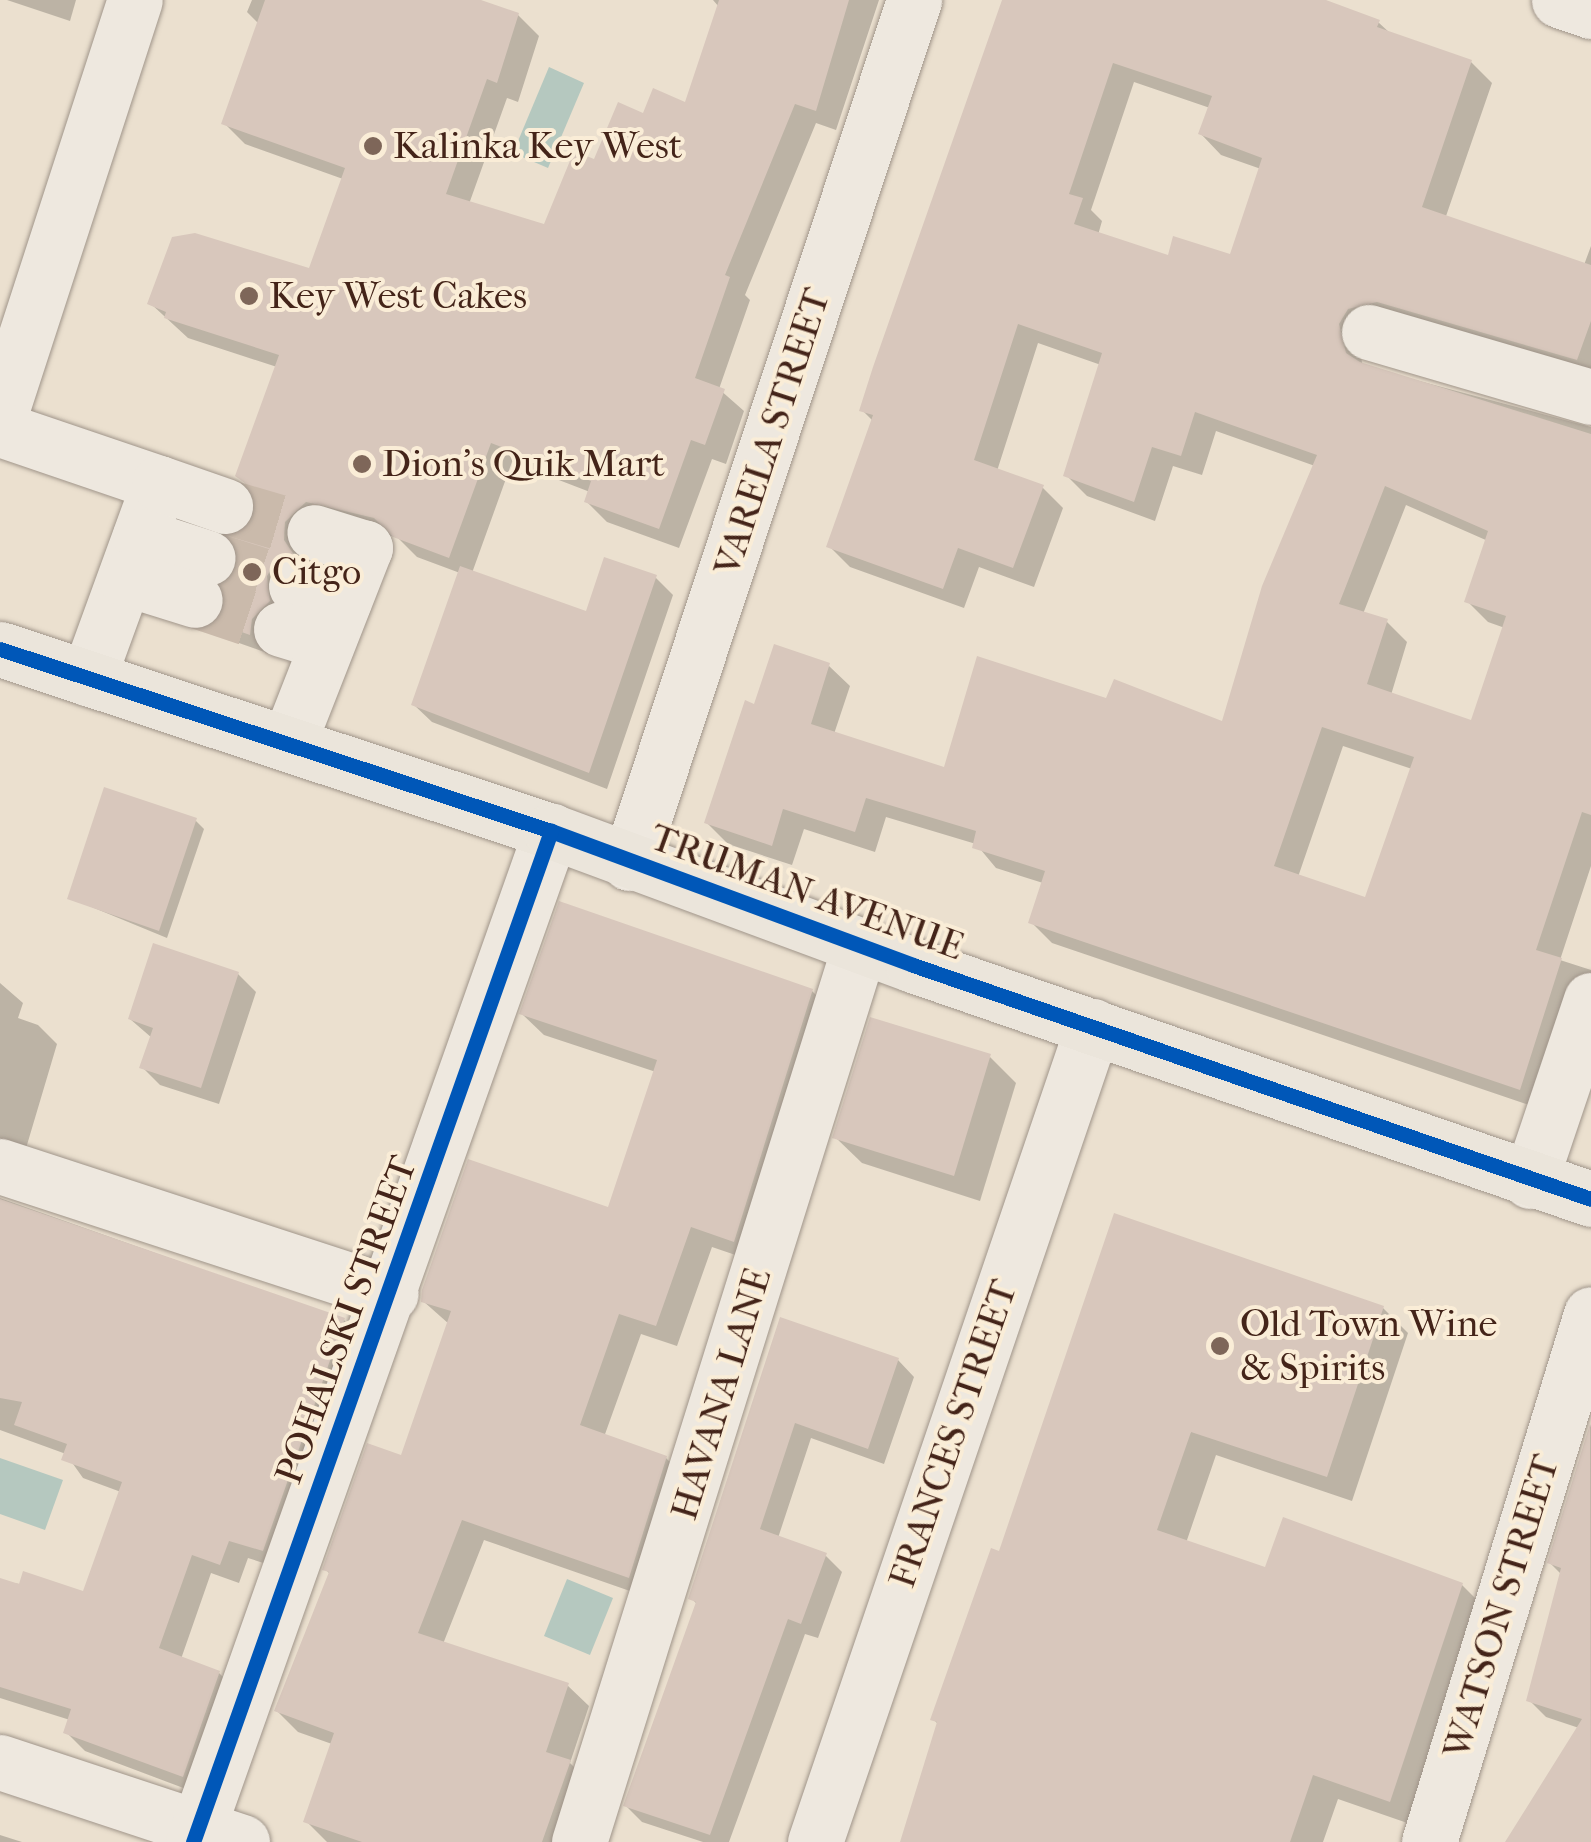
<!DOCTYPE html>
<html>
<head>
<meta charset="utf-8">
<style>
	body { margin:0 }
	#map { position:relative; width:1591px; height:1842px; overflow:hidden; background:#ebe0cf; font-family:"IM FELL French Canon",serif }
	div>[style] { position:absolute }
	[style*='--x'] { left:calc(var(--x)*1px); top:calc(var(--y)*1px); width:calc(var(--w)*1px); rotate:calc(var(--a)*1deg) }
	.water>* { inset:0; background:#b5c8bf }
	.shadow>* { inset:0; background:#0003 }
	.building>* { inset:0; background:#d8c7bc }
	.minor-tunnel>* { height:55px; margin-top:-27.5px; transform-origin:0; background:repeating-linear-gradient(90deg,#cabaab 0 55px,transparent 0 83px) }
	.roads { filter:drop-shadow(0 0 2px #a0958a) drop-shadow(0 0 2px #a0958a) }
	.minor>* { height:55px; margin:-27.5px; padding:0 27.5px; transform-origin:27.5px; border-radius:27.5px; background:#eee8df }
	.major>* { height:55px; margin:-27.5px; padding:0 27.5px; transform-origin:27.5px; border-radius:27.5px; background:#ebe5db }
	.cycleway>* { height:15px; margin:-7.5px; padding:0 7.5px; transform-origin:7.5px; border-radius:7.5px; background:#0057b8 }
	.dots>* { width:28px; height:28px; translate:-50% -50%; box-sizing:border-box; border:5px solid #faedd7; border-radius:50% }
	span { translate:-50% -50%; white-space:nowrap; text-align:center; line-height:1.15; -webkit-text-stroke:8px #faedd7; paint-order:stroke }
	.poi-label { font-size:38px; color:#442419 }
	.left { translate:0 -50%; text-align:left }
	.street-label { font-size:38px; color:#442419 }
</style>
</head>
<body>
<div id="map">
	<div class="water">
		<div style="clip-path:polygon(549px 67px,584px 83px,548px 168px,513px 153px)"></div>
		<div style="clip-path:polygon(0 1458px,63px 1480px,45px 1530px,0 1514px)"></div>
		<div style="clip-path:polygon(567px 1579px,613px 1598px,590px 1655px,544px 1636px)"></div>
	</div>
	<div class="shadow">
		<div style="clip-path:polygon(7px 0,76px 0,70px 21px)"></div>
		<div style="clip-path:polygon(252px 0,478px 0,518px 15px,539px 36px,518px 102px,507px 98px,469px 204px,545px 227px,596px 163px,645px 116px,687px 105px,719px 7px,713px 0,879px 0,836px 130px,816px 123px,745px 295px,750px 300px,719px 389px,744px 411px,726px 464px,712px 459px,679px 548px,607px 522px,586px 501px,590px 492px,512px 462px,472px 573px,588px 614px,655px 577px,673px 595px,607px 789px,432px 722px,413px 704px,460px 573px,417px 557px,398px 538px,345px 522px,314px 528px,270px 654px,239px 643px,219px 623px,257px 516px,252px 490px,238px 476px,277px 367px,188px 338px,150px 303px,311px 271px,343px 179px,245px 144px,224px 123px,259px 24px,247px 12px)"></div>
		<div style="clip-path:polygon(evenodd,1006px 0,1324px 0,1378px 22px,1391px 34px,1471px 62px,1492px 83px,1445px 219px,1584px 265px,1591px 246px,1591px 382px,1358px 346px,1363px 366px,1591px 427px,1591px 866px,1560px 960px,1591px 970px,1591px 998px,1541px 1109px,1052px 943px,1031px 922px,1043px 883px,996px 868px,976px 844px,886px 817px,875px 852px,804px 829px,792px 865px,728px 844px,707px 823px,756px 707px,829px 666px,850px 686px,834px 734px,946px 770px,1108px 701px,1223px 725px,1315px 466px,1216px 431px,1202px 475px,1173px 466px,1155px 521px,1087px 496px,1066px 475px,1101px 365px,1038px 343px,997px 471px,1042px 487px,1063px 508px,1034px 587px,979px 567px,964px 608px,850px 567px,829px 546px,873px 421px,862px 410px,1006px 0,1134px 82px,1210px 108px,1201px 134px,1221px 155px,1261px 169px,1232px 257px,1169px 258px,1098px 235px,1102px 221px,1091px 210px,1134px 82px,1006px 0,1406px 505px,1488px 541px,1467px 601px,1488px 622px,1505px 628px,1473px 724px,1391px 695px,1407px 642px,1386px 621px,1363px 614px,1406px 505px,1006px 0,1343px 746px,1412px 769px,1367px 900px,1298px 877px,1343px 746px)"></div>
		<div style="clip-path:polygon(195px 820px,204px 829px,167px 938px,70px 898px)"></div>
		<div style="clip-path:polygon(238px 974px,256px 992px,219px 1104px,160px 1085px,142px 1067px,152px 1038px,130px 1019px)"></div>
		<div style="clip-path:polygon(0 983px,23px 1003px,18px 1018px,38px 1025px,57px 1044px,24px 1155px,0 1161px)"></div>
		<div style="clip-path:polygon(812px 991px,834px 1013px,756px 1262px,712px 1247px,677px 1346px,641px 1334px,604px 1437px,666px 1458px,687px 1480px,650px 1598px,484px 1540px,443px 1644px,567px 1685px,589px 1706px,570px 1763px,591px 1784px,571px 1842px,327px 1842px,306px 1821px,332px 1744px,298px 1732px,276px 1710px,330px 1574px,325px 1569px,402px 1458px,449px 1324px,423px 1301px,609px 1210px,656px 1072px,544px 1035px,522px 1014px)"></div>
		<div style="clip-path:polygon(990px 1057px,1016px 1083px,980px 1201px,862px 1163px,835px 1137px)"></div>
		<div style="clip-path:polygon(0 1198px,344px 1320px,363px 1340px,282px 1569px,248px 1558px,239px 1583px,211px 1573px,181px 1659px,219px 1673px,238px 1692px,202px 1795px,85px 1751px,66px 1732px,70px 1720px,0 1698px,0 1581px,84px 1594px,121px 1492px,83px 1478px,66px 1454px,0 1430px)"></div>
		<div style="clip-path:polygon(1383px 1308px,1408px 1333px,1352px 1501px,1216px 1455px,1186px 1543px,1267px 1570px,1462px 1585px,1487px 1610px,1416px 1826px,1338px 1799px,1323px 1842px,902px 1842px,939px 1725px,933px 1719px,1001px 1555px)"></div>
		<div style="clip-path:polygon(782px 1320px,898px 1360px,914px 1377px,884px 1464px,811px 1438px,778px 1538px,825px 1555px,842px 1572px,818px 1638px,805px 1634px,729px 1842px,703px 1842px,642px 1822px,626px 1806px,698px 1605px,691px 1598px)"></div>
		<div style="clip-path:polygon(1591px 1424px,1591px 1842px,1520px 1842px,1579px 1728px,1546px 1717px,1529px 1700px,1562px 1575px,1550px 1563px)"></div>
		<div style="clip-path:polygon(0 1835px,22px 1842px,0 1842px)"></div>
	</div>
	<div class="building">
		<div style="clip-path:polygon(265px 0,481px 0,519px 13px,497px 83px,487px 79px,446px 194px,544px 224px,574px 151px,594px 159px,618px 102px,643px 113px,653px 88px,685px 102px,719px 0,849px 0,816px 111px,795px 104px,725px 275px,730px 277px,695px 378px,725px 389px,705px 445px,691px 440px,659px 529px,584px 502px,591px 481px,491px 443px,449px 558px,393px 537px,374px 518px,306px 502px,285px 522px,284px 540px,295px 556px,276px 562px,267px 576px,270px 601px,252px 619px,250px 635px,216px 623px,225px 608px,221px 585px,238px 567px,231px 537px,255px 515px,249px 486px,235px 476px,279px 355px,164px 318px,166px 312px,147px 304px,172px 237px,195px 233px,309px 268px,345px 168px,221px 124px)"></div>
		<div style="clip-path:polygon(evenodd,1002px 0,1326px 0,1380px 20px,1377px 27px,1472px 60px,1422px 207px,1591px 265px,1591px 321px,1577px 360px,1377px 302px,1348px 309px,1339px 324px,1346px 353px,1360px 362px,1591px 434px,1591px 815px,1582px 812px,1536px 950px,1562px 958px,1520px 1090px,1028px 923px,1045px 871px,972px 848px,976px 831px,866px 798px,855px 832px,783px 809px,772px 846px,704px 823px,745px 700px,754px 704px,774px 644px,830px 663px,811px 724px,944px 767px,977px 656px,1106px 698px,1114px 679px,1222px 721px,1262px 586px,1317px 455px,1195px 412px,1181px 456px,1152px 447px,1134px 502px,1063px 476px,1102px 353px,1018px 324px,974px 460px,1044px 485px,1013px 568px,958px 548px,943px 589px,826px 547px,873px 415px,859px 411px,873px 367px,1002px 0,1113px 63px,1212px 96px,1198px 134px,1262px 158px,1230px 254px,1173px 236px,1168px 255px,1074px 224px,1083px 198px,1069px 194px,1113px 63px,1002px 0,1385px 486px,1488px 531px,1464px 602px,1506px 616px,1471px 720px,1367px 684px,1388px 619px,1339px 604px,1385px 486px,1002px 0,1322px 727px,1414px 757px,1365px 897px,1274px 866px,1322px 727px)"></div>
		<div style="clip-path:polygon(604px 557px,657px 575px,589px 773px,411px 705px,460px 566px,586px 611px)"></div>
		<div style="clip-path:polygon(104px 787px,197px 818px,159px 931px,67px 899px)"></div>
		<div style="clip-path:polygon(559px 901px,813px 989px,734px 1242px,691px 1227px,656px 1326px,619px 1314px,580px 1425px,667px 1456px,629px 1578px,462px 1520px,418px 1633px,569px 1683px,546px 1752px,571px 1760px,542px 1842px,362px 1842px,303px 1822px,334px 1733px,274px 1711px,329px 1572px,322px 1570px,367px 1443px,401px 1455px,451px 1311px,421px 1302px,422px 1290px,468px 1159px,608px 1207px,657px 1060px,519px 1014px)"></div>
		<div style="clip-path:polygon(153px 943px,239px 972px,201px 1088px,139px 1068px,153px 1028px,128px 1019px)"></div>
		<div style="clip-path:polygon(870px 1017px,991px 1054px,954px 1176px,832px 1138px)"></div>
		<div style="clip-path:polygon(0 1199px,345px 1318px,263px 1551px,229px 1541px,220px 1565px,192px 1555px,159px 1648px,220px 1671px,183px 1777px,63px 1733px,71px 1709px,0 1687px,0 1578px,19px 1584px,23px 1571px,83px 1591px,122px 1482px,61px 1460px,67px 1444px,14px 1425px,22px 1402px,0 1398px)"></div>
		<div style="clip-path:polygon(1114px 1213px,1384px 1306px,1327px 1477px,1191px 1432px,1157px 1530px,1265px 1567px,1283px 1517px,1463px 1583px,1390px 1802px,1313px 1775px,1290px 1842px,900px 1842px,937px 1722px,930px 1720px,991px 1548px,999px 1551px)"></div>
		<div style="clip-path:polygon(780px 1317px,899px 1358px,868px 1449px,795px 1423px,760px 1529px,827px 1553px,801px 1624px,788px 1619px,710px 1835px,623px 1806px,696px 1602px,688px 1599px)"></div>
		<div style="clip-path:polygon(1590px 1424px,1591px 1842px,1505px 1842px,1582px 1719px,1526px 1701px,1561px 1568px,1547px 1563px)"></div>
	</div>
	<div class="minor-tunnel">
		<div style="--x:225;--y:506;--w:93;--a:16.3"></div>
		<div style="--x:208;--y:558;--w:92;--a:17.7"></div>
		<div style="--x:195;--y:600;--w:91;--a:18.6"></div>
	</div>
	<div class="roads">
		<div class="minor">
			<div style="--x:1559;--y:0;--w:34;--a:19"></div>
			<div style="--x:1369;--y:332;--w:231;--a:16.3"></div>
			<div style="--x:0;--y:415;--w:436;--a:-72"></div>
			<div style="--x:0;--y:429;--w:168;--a:18.8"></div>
			<div style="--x:159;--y:483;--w:208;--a:110"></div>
			<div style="--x:159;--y:483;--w:70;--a:19.2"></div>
			<div style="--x:140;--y:536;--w:71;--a:17.9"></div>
			<div style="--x:125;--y:578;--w:73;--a:17.4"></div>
			<div style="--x:296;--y:586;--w:50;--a:17.4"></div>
			<div style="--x:281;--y:629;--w:48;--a:16.9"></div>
			<div style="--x:288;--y:744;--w:211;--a:-68.6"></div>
			<div style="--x:365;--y:548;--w:53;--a:-162.6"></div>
			<div style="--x:629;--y:863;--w:909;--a:-71.72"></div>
			<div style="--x:0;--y:1166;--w:411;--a:18.1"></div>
			<div style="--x:1530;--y:1181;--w:191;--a:-71.4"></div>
			<div style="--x:0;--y:1762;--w:255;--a:18.3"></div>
			<div style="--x:193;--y:1842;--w:1073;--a:-70.5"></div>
			<div style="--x:579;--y:1842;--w:940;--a:-72.61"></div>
			<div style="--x:815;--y:1842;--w:862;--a:-71.19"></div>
			<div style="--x:1429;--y:1842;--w:552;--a:-72.94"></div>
		</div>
		<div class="major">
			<div style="--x:0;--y:649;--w:580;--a:18.28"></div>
			<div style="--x:551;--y:831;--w:386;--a:20.3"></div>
			<div style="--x:913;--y:965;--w:717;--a:19.04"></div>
		</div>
	</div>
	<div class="cycleway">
		<div style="--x:0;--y:649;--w:580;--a:18.28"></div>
		<div style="--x:551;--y:831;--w:386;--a:20.3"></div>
		<div style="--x:913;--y:965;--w:717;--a:19.04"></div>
		<div style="--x:193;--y:1842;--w:1073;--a:-70.5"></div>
	</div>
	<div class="dots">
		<div style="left:373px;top:146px;background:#7e6659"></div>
		<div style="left:249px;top:296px;background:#7e6659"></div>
		<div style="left:362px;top:464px;background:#7e6659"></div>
		<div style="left:252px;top:572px;background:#7e6659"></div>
		<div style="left:1220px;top:1346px;background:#7e6659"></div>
	</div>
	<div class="poi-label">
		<span class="left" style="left:393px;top:146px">Kalinka Key West</span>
		<span class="left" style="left:269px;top:296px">Key West Cakes</span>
		<span class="left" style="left:382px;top:464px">Dion's Quik Mart</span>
		<span class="left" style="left:272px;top:572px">Citgo</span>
		<span class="left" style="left:1240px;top:1346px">Old Town Wine<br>&amp; Spirits</span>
	</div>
	<div class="street-label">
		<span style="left:772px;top:432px;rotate:-72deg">VARELA STREET</span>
		<span style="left:807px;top:892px;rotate:20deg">TRUMAN AVENUE</span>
		<span style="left:346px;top:1320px;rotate:-70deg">POHALSKI STREET</span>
		<span style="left:721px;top:1394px;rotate:-73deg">HAVANA LANE</span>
		<span style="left:953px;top:1434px;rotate:-71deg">FRANCES STREET</span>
		<span style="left:1501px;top:1607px;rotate:-73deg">WATSON STREET</span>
	</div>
</div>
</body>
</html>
